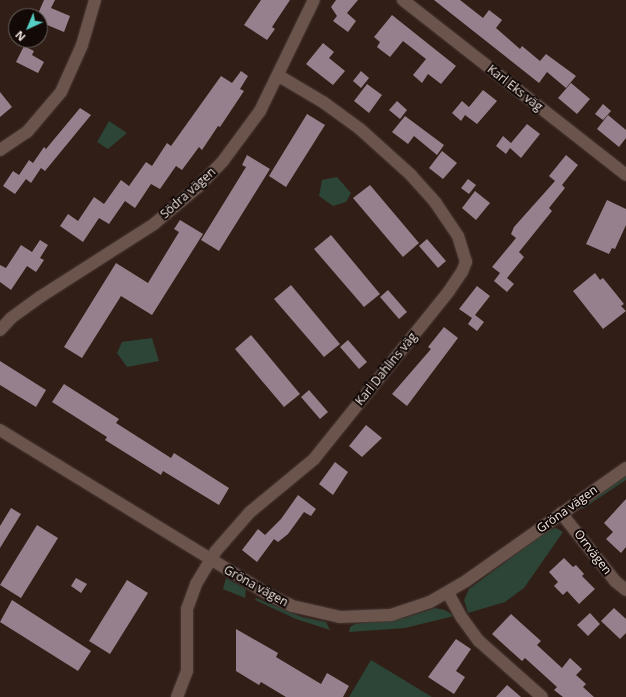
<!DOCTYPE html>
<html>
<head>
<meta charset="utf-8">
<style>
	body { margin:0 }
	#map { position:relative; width:626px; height:697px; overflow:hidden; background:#311e17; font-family:"Open Sans",sans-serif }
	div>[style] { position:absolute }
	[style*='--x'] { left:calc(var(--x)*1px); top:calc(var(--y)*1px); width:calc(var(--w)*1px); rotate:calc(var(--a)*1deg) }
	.green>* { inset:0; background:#2c4536 }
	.building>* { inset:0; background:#97808d }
	.roads { filter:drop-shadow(0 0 1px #483834) drop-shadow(0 0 1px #483834) }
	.minor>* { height:12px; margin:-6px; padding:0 6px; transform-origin:6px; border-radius:6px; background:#6a544c }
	span { translate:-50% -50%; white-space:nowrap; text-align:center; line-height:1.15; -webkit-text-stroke:4px #130a07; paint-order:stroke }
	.street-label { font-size:12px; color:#f3e6e1 }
	.north { position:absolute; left:8px; top:8px; width:40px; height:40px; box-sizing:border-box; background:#130a07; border:1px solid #6d625e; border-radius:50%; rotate:224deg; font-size:11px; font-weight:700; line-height:16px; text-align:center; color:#f3e6e1 }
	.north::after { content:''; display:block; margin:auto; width:14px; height:18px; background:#55cec5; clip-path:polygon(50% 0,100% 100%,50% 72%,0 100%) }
</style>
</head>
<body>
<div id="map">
	<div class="green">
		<div style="clip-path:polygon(109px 121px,127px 133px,108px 149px,97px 142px)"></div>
		<div style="clip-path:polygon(337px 177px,351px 193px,346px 202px,333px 206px,319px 196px,322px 180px)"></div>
		<div style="clip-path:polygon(152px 338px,159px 361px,127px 367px,117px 353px,122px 342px)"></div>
		<div style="clip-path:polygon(626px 476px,626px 480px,581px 510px,585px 504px)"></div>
		<div style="clip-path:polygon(556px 528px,563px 532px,524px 588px,505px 602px,468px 613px,464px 600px,469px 589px,548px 530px)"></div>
		<div style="clip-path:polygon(226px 578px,246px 589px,245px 598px,223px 589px)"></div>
		<div style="clip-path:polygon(256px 598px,302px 617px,326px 622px,330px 630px,296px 619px,255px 600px)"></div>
		<div style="clip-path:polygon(435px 608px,445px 610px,454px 616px,405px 628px,349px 632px,350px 627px,355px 624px,404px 618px)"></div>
		<div style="clip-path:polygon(371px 660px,432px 697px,349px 697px)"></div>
	</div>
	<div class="building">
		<div style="clip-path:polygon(44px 0,55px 0,51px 8px,70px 16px,64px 32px,40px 22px,40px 16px,37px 16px)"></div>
		<div style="clip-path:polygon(261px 0,290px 0,272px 27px,275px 29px,267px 40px,244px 25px)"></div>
		<div style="clip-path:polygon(336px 0,358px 0,347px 13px,356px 21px,348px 32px,333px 21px,337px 16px,331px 7px)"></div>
		<div style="clip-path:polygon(434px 0,460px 0,483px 18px,489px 10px,502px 20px,496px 28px,520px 49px,522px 46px,540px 61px,546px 54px,576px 76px,566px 88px,547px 72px,539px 83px)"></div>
		<div style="clip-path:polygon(392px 15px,456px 66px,441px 84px,428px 74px,422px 83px,413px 75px,426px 59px,403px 41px,390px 57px,377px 47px,380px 42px,374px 37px)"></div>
		<div style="clip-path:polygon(323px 43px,334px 52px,329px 58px,345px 71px,333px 85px,306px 64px)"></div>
		<div style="clip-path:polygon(24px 46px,34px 51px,32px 55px,44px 62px,38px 73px,16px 62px)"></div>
		<div style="clip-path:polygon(241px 71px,248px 76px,240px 89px,244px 91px,220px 127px,218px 126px,202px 150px,199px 147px,182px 170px,176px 166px,160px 189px,151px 184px,135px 208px,125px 201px,109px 224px,99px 218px,83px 242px,60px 226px,68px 214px,78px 221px,94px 197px,104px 204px,121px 180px,129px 186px,146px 162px,152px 166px,167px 143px,171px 146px,221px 76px,232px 83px)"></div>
		<div style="clip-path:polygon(361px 71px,369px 78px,361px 88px,353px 81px)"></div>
		<div style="clip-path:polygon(571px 83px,590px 99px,577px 114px,558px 98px)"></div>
		<div style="clip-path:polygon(367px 84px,382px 95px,369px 113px,354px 101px)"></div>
		<div style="clip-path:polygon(483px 90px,497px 101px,477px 124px,465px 115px,461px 121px,452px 113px,462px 101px,469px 107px)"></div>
		<div style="clip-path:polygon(0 92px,12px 107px,0 117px)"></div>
		<div style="clip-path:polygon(397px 101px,407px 110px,400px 119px,389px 110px)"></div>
		<div style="clip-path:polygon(603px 104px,611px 111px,603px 120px,595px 114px)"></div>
		<div style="clip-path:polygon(80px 108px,91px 115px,45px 171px,41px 168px,31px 183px,26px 179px,15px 194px,3px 186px,13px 171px,19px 175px,29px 160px,33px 163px,44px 147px,46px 149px)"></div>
		<div style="clip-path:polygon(307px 114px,325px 125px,286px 187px,269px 176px)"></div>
		<div style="clip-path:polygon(608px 115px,626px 130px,626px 138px,619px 147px,597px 129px)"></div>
		<div style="clip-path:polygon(405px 116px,444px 145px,437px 155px,414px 136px,408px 144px,392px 132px)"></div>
		<div style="clip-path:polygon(527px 124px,540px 134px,521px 158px,510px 148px,506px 154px,496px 146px,503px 136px,511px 143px)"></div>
		<div style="clip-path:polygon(442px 151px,457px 163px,443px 179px,429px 168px)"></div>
		<div style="clip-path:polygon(247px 155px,270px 169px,219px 251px,201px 240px,246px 167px,242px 165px)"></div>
		<div style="clip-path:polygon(566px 155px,578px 165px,562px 185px,565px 188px,549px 208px,552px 211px,519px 252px,524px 257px,507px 278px,514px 284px,507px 292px,494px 281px,500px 273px,492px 267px,516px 238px,511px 234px,514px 227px,555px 181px,549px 176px)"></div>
		<div style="clip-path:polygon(468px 179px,476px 185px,469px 194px,461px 188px)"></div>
		<div style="clip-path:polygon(370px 185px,419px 243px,403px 257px,353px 198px)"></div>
		<div style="clip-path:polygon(475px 191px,490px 203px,476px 220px,462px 208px)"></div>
		<div style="clip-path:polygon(607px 200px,626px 209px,626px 225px,615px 249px,612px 248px,609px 254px,586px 244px)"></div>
		<div style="clip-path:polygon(180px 220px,203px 234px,152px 315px,121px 296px,82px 358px,64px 347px,116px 263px,148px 283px,179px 232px,174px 229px)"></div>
		<div style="clip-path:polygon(331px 235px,380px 294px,364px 307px,314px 249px)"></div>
		<div style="clip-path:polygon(427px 239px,446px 261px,438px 268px,419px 246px)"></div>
		<div style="clip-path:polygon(40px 240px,48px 245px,40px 258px,44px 260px,36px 272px,27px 266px,11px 290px,0 282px,0 265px,6px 268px,21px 245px,32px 252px)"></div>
		<div style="clip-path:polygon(595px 273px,600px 280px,603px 278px,616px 294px,624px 304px,621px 306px,626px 311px,603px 329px,573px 291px)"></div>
		<div style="clip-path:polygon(291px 285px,340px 344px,324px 357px,274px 299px)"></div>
		<div style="clip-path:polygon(477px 286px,490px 296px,475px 315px,484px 322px,477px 331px,468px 324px,472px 318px,459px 309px)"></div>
		<div style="clip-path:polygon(388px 290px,407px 312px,399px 319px,380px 297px)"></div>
		<div style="clip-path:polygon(444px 327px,458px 338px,407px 406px,392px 394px,431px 349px,428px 347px)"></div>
		<div style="clip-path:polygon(251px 335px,300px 394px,284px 407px,235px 349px)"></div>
		<div style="clip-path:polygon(348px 340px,367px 362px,359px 369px,340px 347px)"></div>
		<div style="clip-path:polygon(0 361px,46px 390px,36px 407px,0 385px)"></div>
		<div style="clip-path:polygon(64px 384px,119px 419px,116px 423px,171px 458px,174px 453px,229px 488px,219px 505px,163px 471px,161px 475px,105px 440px,107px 437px,52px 402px)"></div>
		<div style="clip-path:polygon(309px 390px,328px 412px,320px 419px,301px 397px)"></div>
		<div style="clip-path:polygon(366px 425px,382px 438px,362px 457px,349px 446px)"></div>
		<div style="clip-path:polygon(335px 462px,348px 472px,333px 495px,319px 484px)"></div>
		<div style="clip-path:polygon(298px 495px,316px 509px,311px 516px,304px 512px,288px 534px,278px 542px,274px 539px,257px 562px,242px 550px,258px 529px,265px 535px,281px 519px)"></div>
		<div style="clip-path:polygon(626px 499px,626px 547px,621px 553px,606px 539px,613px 532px,604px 523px)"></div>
		<div style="clip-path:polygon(11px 508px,21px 514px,0 548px,0 526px)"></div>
		<div style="clip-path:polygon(37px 525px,58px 538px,21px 598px,0 585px)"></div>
		<div style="clip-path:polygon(564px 558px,573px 567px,576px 565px,584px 574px,582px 576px,595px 589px,579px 604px,567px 591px,563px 595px,554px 586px,558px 582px,549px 572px)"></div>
		<div style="clip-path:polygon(76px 578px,87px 584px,81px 593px,71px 586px)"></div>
		<div style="clip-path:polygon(127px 580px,148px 593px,110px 654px,89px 641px)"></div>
		<div style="clip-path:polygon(12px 600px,91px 651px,78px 671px,0 622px)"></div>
		<div style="clip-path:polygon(614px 608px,626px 619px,626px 633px,620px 639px,601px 621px)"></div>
		<div style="clip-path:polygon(590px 613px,600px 624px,588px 636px,577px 625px)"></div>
		<div style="clip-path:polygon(511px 614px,541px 641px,537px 645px,562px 668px,570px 658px,582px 669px,576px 675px,586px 684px,583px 687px,594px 697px,563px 697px,554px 690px,557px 687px,525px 658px,522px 661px,492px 634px)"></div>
		<div style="clip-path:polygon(236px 629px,278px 653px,276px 657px,321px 684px,327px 673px,349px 686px,343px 697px,286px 697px,261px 682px,259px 685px,236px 671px)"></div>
		<div style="clip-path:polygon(456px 639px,471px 649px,456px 671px,465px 677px,454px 694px,428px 677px)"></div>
		<div style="clip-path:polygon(507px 685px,521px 697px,496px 697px)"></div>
	</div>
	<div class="roads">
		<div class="minor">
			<div style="--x:403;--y:0;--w:283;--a:38.1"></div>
			<div style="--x:0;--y:150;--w:32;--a:-34"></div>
			<div style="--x:27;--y:132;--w:52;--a:-49.6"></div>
			<div style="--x:61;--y:92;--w:51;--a:-65.9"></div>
			<div style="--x:82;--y:45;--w:47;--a:-73.9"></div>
			<div style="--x:0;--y:330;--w:16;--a:-47"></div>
			<div style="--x:11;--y:318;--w:36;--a:-36"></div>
			<div style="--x:40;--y:297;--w:135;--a:-32.6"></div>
			<div style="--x:154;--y:224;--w:57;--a:-40.1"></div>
			<div style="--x:198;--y:187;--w:36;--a:-46"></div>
			<div style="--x:223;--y:161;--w:62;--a:-53.5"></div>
			<div style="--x:260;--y:111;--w:123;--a:-64.1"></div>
			<div style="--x:0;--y:430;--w:318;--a:31.5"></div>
			<div style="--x:271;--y:596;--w:23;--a:25"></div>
			<div style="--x:292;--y:606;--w:49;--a:12.9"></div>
			<div style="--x:340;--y:617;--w:51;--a:-2.2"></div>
			<div style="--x:391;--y:615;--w:41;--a:-18.4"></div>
			<div style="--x:430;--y:602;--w:42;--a:-30.3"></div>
			<div style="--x:466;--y:581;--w:196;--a:-35.2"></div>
			<div style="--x:561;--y:513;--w:87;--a:51.5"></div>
			<div style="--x:615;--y:581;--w:14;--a:39"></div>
			<div style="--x:448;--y:593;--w:29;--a:61"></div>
			<div style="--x:462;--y:618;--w:29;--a:54"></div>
			<div style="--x:479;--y:641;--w:84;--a:41.6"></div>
			<div style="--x:177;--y:697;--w:28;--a:-69"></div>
			<div style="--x:187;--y:671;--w:62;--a:-90"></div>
			<div style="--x:187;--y:609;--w:27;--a:-70"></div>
			<div style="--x:196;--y:584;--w:37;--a:-59"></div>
			<div style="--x:215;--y:552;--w:53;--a:-48.8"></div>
			<div style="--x:250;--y:512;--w:83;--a:-39.6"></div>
			<div style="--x:314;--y:459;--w:216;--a:-51.2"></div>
			<div style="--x:449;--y:291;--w:23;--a:-56"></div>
			<div style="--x:462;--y:272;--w:11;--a:-68"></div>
			<div style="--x:466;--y:262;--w:27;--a:-107"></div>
			<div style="--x:458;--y:236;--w:40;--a:-124"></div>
			<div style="--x:436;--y:203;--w:38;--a:-132"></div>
			<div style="--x:411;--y:175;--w:69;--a:-138"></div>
			<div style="--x:360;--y:129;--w:46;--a:-143.9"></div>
			<div style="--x:323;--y:102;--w:51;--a:-149.4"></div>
		</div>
	</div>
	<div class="street-label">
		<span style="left:515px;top:88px;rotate:38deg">Karl Eks väg</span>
		<span style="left:188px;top:193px;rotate:-42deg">Södra vägen</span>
		<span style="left:386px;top:369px;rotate:-51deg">Karl Dahlins väg</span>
		<span style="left:567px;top:509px;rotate:-36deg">Gröna vägen</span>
		<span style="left:593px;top:552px;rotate:52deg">Orrvägen</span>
		<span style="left:256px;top:586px;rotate:29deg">Gröna vägen</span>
	</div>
	<div class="north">N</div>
</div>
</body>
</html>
